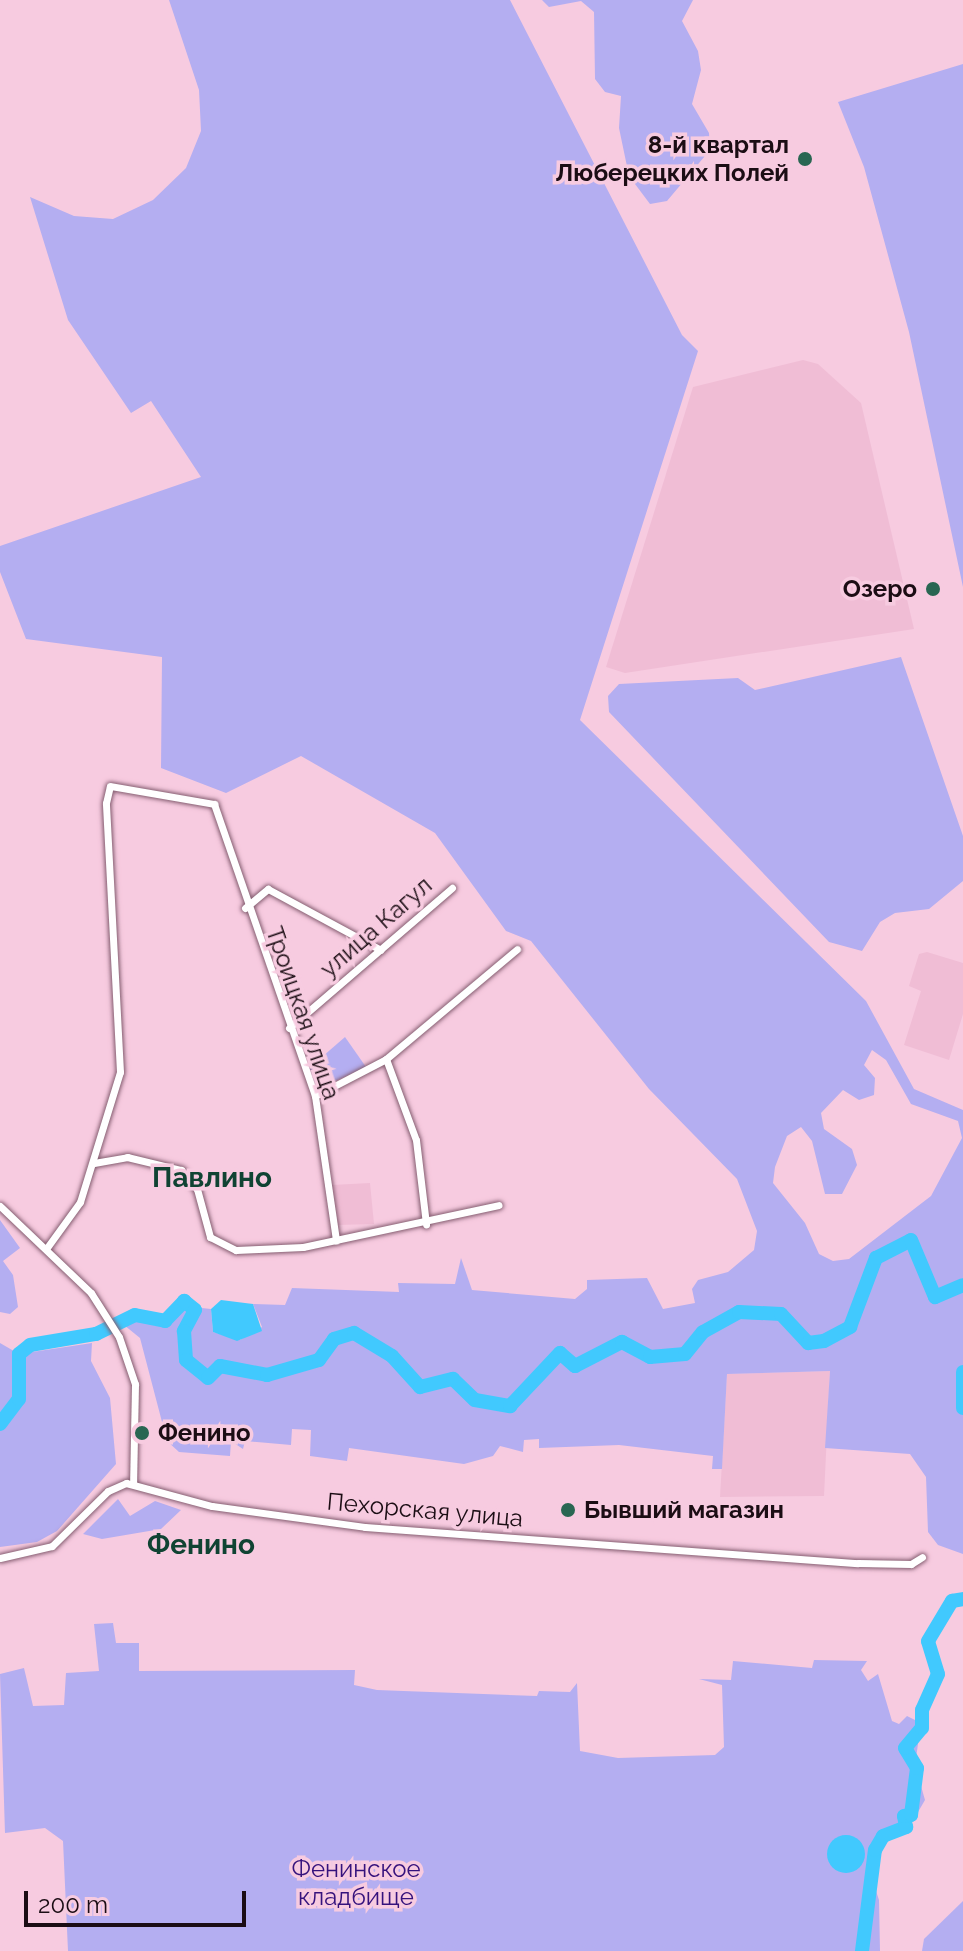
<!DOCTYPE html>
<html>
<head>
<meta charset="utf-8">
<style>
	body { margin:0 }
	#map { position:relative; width:963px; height:1951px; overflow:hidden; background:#f7cbe0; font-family:Raleway,sans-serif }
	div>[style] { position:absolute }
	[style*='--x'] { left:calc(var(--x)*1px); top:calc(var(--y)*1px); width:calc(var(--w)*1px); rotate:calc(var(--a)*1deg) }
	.built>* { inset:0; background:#f0bdd5 }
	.green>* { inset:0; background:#b4aef1 }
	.water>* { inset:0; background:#41c9fe }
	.round { border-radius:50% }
	.river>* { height:14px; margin:-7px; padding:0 7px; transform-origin:7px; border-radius:7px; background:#41c9fe }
	.roads { filter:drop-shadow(0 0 2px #855e71) drop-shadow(0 0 2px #855e71) }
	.minor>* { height:7px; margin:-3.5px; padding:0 3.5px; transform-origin:3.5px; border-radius:3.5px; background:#fff }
	.dots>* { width:22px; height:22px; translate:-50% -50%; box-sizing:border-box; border:4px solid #f7cbe0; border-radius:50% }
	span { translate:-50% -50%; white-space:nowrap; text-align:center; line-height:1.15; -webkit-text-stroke:7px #f7cbe0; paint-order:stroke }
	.poi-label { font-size:24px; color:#1b0d14; font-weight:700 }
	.right { translate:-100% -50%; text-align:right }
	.left { translate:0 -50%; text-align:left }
	.street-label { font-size:24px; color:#1b0d14 }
	.park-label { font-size:24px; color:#35127c }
	.quarter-label { font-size:28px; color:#104333; font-weight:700 }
	.scale { position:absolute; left:24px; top:1891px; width:222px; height:36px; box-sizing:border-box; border:4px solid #1b0d14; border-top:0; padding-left:10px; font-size:24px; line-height:28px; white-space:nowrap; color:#1b0d14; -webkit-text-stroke:6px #f7cbe0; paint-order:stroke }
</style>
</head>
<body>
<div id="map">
	<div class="built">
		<div style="clip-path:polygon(803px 360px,818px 364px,861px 403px,914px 629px,625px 673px,606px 667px,693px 387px)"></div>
		<div style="clip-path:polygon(927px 952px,963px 963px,963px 1014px,949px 1060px,904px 1045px,921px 991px,909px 986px,919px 954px)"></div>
		<div style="clip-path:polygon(370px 1183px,374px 1224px,337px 1225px,332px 1185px)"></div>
		<div style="clip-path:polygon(830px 1371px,824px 1496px,720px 1497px,727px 1374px)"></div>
	</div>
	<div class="green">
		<div style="clip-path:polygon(evenodd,169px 0,510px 0,682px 335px,698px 351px,580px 720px,866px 1001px,914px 1089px,963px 1110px,963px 1554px,938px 1545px,928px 1532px,926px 1477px,910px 1454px,825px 1448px,830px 1371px,727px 1374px,722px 1469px,712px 1469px,713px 1456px,619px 1445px,539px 1448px,539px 1439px,524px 1440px,523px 1452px,500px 1446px,493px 1456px,464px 1464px,349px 1448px,347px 1461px,310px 1456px,311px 1430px,292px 1429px,291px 1445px,245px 1441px,243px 1449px,231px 1441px,230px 1456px,179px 1452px,167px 1441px,140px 1338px,124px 1325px,136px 1320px,157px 1326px,183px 1306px,211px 1309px,213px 1332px,240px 1340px,262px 1327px,253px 1304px,285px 1305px,292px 1288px,399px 1292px,398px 1283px,455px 1284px,461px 1258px,472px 1290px,575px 1299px,587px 1289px,587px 1280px,647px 1278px,663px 1309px,695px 1303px,692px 1289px,698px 1280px,728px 1272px,754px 1250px,757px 1231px,737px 1179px,649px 1089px,531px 941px,506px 931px,435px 833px,301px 756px,226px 793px,161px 768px,162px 657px,26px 639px,0 572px,0 546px,201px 477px,151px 401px,131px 413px,68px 320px,30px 197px,74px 216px,113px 219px,153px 200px,186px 168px,201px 131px,199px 90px,169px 0,872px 1050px,886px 1060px,911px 1104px,958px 1121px,962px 1138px,931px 1196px,849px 1259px,833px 1261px,819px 1254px,805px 1223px,773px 1183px,775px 1167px,787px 1136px,801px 1127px,812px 1141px,825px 1194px,842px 1194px,857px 1165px,852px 1149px,824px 1129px,821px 1113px,843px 1090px,859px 1100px,874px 1095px,875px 1078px,864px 1065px,872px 1050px)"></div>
		<div style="clip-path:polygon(542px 0,693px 0,682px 21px,698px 51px,701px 70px,692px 104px,709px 133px,710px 150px,667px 201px,650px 204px,629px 176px,619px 128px,621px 96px,605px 92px,595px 79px,594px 12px,581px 1px,549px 7px)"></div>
		<div style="clip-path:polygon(963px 64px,963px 587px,909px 332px,864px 167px,838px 102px)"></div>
		<div style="clip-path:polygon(901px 657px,963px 836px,963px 881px,929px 909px,895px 913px,880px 922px,862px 951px,829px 942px,609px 712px,608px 696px,619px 684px,738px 678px,755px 690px)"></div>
		<div style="clip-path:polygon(345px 1037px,366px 1067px,318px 1089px,307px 1070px)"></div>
		<div style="clip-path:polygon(0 1220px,20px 1248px,3px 1261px,13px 1275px,18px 1307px,10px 1314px,0 1312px)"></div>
		<div style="clip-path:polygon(0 1343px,19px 1354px,92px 1343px,91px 1361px,110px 1398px,116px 1464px,57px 1531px,37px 1542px,0 1547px)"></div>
		<div style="clip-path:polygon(118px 1499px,130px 1516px,155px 1501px,181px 1510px,161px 1529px,102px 1539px,83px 1534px)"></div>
		<div style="clip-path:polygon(113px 1623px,116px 1643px,139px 1643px,139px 1671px,355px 1670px,354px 1685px,377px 1690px,537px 1696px,539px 1691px,570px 1692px,577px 1683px,580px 1751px,618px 1758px,715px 1755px,724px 1747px,722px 1685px,699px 1679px,731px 1680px,733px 1661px,812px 1668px,814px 1660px,867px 1661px,861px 1670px,868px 1681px,878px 1674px,892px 1721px,899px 1724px,907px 1716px,921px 1723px,915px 1765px,925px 1800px,918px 1812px,884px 1832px,870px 1873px,879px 1900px,880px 1951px,68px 1951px,63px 1841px,45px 1828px,5px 1833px,0 1674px,24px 1668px,33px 1706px,64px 1705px,66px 1673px,99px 1671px,94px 1624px)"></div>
		<div style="clip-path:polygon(963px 1901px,963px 1951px,922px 1951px,924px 1939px)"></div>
	</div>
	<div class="water">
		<div style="clip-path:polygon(221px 1300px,253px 1304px,262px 1331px,237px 1341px,213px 1332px,211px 1309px)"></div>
		<div class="round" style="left:827px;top:1835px;width:38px;height:38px"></div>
	</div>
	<div class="river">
		<div style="--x:963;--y:1372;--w:36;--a:90"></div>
		<div style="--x:0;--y:1424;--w:31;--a:-53"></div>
		<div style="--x:19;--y:1399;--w:45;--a:-90"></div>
		<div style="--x:19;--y:1354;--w:14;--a:-39"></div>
		<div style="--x:30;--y:1345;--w:67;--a:-9.5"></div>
		<div style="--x:96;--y:1334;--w:43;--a:-26"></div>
		<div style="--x:135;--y:1315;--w:31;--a:11"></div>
		<div style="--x:165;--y:1321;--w:28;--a:-46"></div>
		<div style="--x:184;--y:1301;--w:14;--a:39"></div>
		<div style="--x:195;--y:1310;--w:24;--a:118"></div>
		<div style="--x:184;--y:1331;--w:29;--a:86"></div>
		<div style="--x:186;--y:1360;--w:28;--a:39"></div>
		<div style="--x:208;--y:1378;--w:17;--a:-45"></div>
		<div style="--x:220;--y:1366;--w:48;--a:10.8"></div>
		<div style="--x:267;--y:1375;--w:54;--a:-16.1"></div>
		<div style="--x:319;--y:1360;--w:26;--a:-54"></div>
		<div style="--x:334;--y:1339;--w:21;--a:-17"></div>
		<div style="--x:354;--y:1333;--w:44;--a:31.2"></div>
		<div style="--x:392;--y:1356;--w:42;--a:47.9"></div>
		<div style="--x:420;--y:1387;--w:34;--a:-14"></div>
		<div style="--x:453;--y:1379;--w:30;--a:44"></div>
		<div style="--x:475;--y:1400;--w:36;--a:10"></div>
		<div style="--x:510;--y:1406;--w:73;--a:-46.7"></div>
		<div style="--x:560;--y:1353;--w:20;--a:41"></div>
		<div style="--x:575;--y:1366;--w:53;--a:-27.1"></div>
		<div style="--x:622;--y:1342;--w:32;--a:28"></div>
		<div style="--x:650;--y:1357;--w:35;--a:-5"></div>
		<div style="--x:685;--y:1354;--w:28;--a:-51"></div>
		<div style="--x:703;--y:1332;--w:41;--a:-29.1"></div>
		<div style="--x:739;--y:1312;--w:42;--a:2.7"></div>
		<div style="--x:781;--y:1314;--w:40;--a:47"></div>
		<div style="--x:808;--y:1343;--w:16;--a:-7"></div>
		<div style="--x:824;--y:1341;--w:30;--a:-28"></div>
		<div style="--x:850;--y:1327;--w:74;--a:-69.4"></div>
		<div style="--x:876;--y:1258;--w:39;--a:-27"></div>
		<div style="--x:911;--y:1240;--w:62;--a:67.2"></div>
		<div style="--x:935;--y:1297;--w:30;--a:-23"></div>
		<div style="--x:862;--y:1951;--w:102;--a:-82.7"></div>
		<div style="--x:875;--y:1850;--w:16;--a:-60"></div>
		<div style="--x:883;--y:1836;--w:25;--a:-21"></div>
		<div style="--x:906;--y:1827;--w:11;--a:-100"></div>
		<div style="--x:904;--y:1816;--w:7;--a:-8"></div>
		<div style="--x:911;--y:1815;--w:47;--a:-82.7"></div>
		<div style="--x:917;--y:1768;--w:23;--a:-121"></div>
		<div style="--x:905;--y:1748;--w:26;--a:-50"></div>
		<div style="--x:922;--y:1728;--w:18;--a:-90"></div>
		<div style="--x:922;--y:1710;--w:39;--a:-66"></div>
		<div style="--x:938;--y:1674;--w:34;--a:-107"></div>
		<div style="--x:928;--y:1641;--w:47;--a:-59"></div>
		<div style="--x:952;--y:1601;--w:11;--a:-10"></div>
	</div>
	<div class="roads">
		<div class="minor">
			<div style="--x:245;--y:908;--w:30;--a:-40"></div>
			<div style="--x:268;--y:889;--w:128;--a:28.4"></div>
			<div style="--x:289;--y:1028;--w:215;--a:-40.7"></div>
			<div style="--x:386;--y:1059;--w:86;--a:69.7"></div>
			<div style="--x:416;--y:1140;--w:85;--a:83.2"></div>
			<div style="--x:315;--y:1096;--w:80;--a:-27.5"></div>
			<div style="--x:386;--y:1059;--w:171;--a:-40"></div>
			<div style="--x:94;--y:1163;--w:34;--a:-10"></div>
			<div style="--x:127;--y:1157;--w:56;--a:13.5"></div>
			<div style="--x:181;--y:1170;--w:25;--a:50"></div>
			<div style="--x:197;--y:1189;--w:50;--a:74.8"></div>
			<div style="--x:210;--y:1237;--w:29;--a:27"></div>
			<div style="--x:236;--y:1250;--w:67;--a:-2.6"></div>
			<div style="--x:303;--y:1247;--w:200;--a:-12.1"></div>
			<div style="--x:0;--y:1206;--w:126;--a:43.7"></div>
			<div style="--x:91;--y:1293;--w:52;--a:57.5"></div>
			<div style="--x:119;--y:1337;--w:50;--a:71.2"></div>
			<div style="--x:135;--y:1384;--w:100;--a:91.1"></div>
			<div style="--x:46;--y:1249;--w:58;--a:-54.1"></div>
			<div style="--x:80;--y:1202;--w:136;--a:-72.9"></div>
			<div style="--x:120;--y:1072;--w:269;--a:-93"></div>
			<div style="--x:106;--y:803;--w:17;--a:-77"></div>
			<div style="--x:110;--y:786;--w:106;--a:9.8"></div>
			<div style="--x:214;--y:804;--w:309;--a:70.9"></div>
			<div style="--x:315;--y:1096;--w:146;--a:81.7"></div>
			<div style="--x:0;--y:1558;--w:53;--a:-13"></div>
			<div style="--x:52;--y:1546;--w:78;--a:-44.5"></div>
			<div style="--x:108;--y:1491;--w:20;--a:-24"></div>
			<div style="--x:126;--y:1483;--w:89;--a:15"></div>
			<div style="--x:212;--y:1506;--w:154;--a:7.8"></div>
			<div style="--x:365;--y:1527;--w:494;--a:4.2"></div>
			<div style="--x:858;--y:1563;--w:53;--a:1.1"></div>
			<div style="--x:911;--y:1564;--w:13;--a:-32"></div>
		</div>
	</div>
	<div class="dots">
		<div style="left:805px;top:159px;background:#296652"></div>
		<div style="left:933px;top:589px;background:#296652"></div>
		<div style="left:142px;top:1433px;background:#296652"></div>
		<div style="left:568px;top:1510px;background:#296652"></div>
	</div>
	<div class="poi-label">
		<span class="right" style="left:789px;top:159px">8-й квартал<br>Люберецких Полей</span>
		<span class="right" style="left:917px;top:589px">Озеро</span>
		<span class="left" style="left:158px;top:1433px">Фенино</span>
		<span class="left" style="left:584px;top:1510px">Бывший магазин</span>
	</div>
	<div class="street-label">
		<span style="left:376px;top:927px;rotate:-41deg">улица Кагул</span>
		<span style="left:303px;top:1013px;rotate:71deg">Троицкая улица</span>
		<span style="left:425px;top:1510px;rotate:5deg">Пехорская улица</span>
	</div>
	<div class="park-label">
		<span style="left:356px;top:1883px">Фенинское<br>кладбище</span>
	</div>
	<div class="quarter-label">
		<span style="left:212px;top:1178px">Павлино</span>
		<span style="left:201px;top:1545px">Фенино</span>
	</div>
	<div class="scale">200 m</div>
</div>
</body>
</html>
